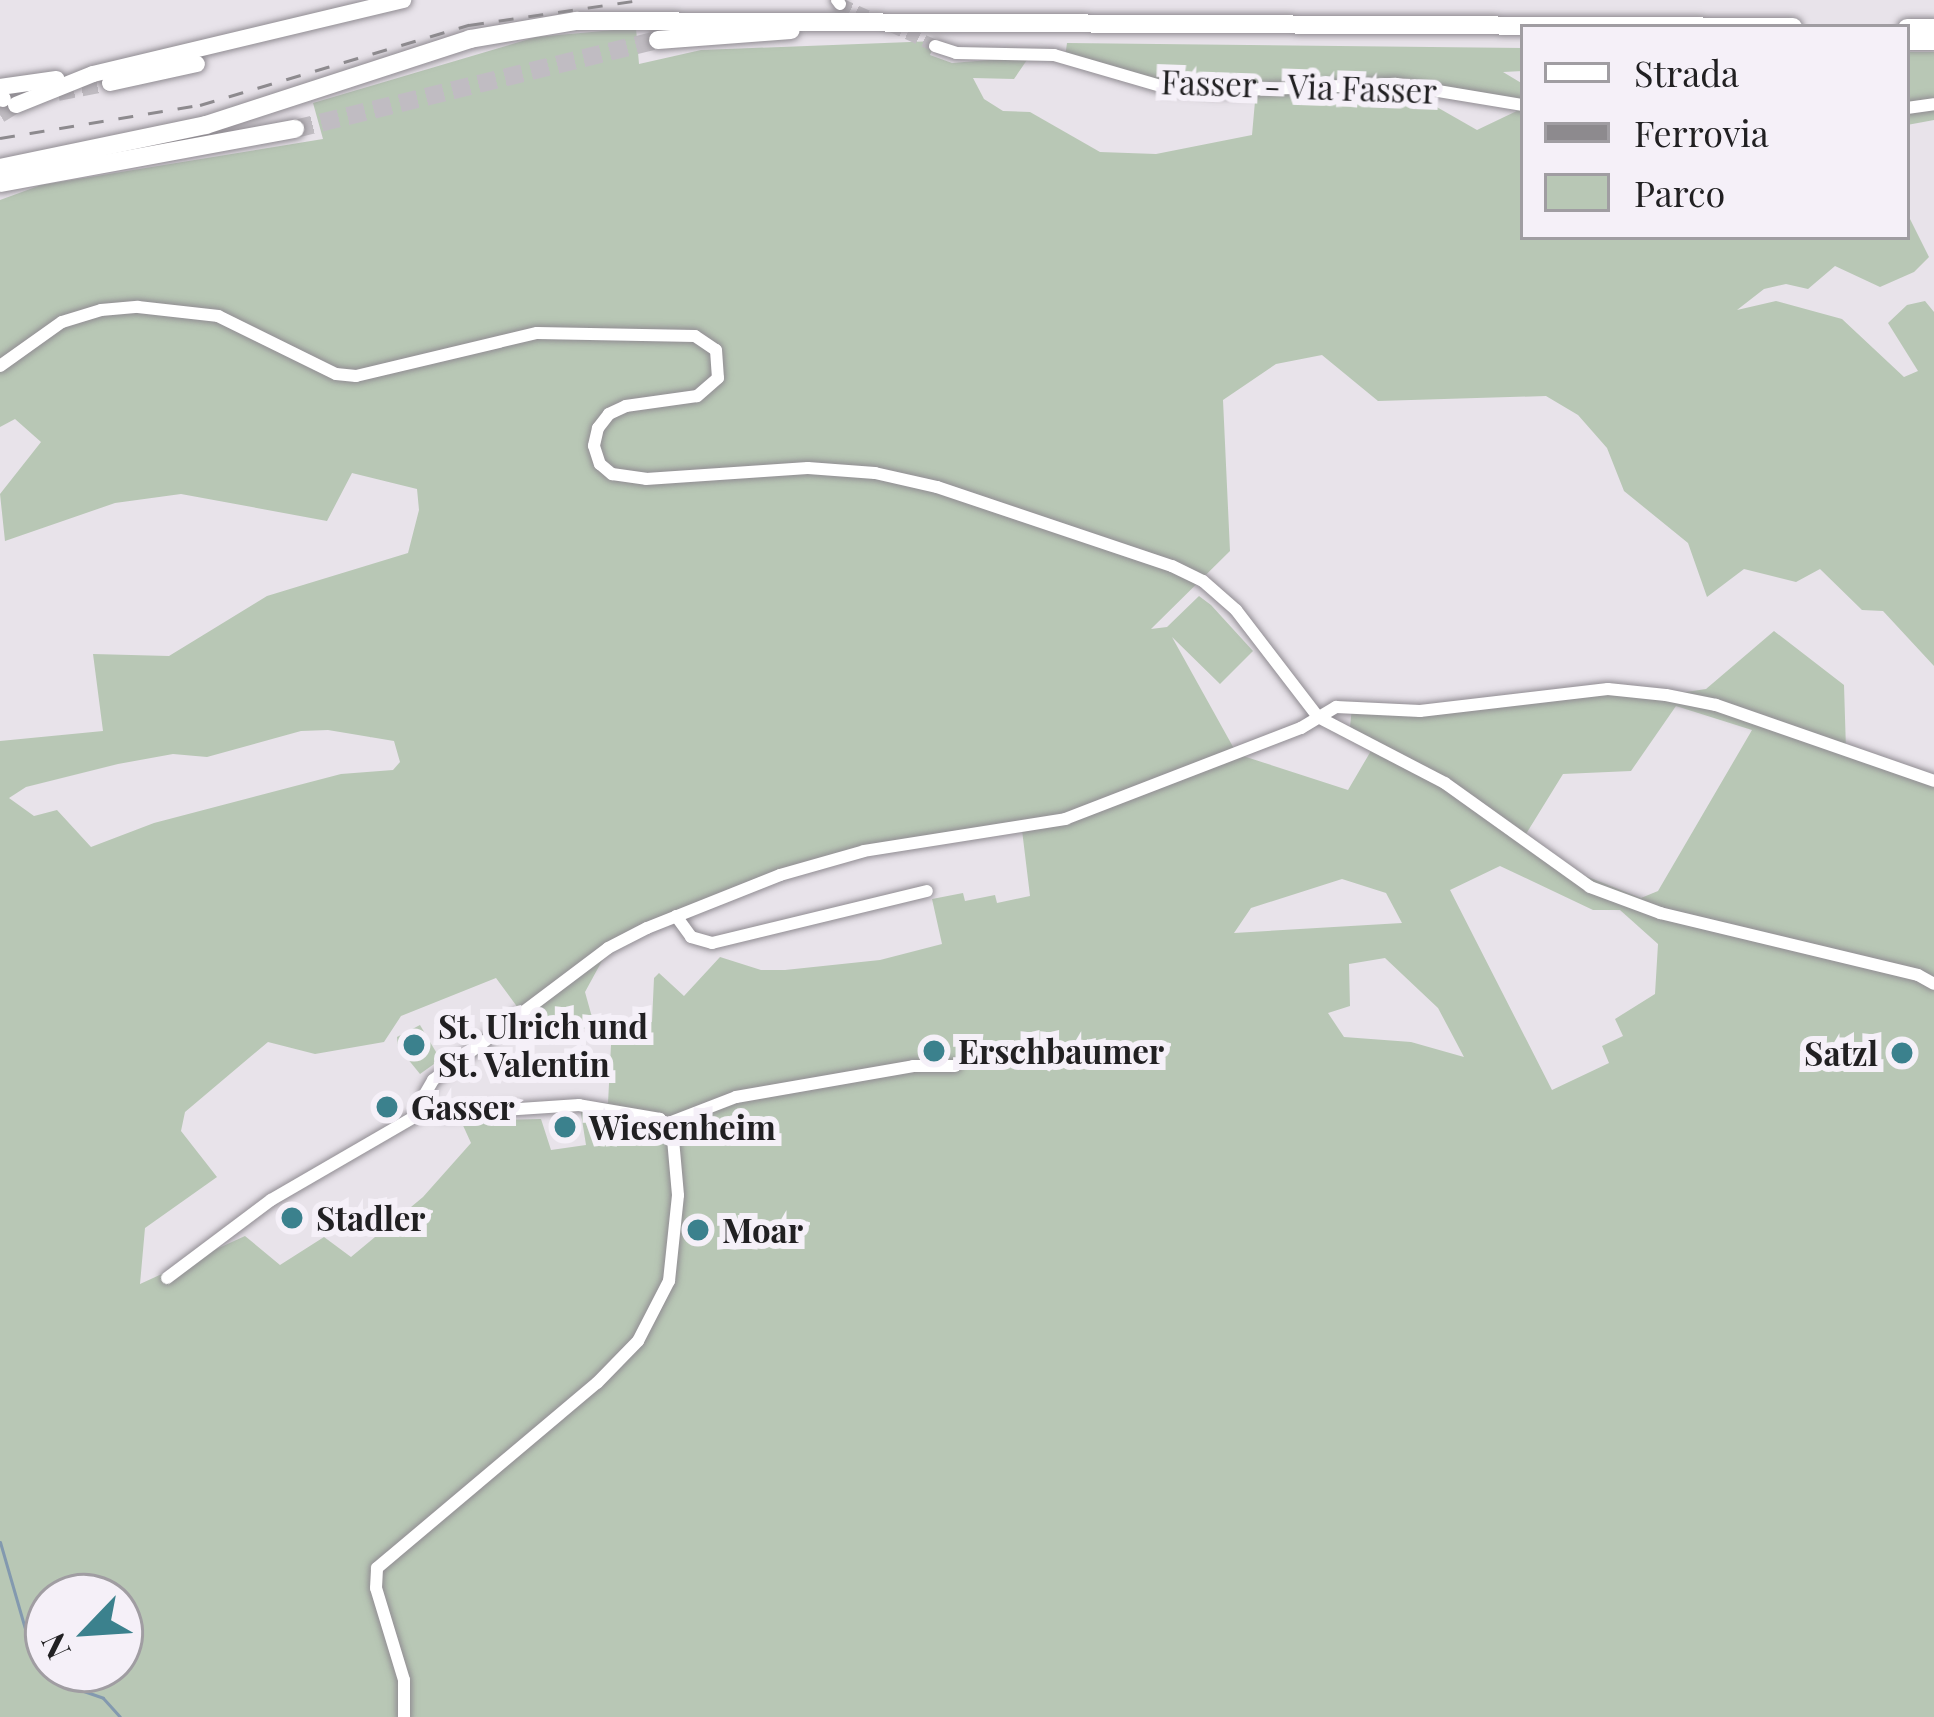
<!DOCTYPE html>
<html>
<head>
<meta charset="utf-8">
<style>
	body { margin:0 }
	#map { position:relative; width:1934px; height:1717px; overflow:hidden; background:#e8e3ea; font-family:"Playfair Display",serif }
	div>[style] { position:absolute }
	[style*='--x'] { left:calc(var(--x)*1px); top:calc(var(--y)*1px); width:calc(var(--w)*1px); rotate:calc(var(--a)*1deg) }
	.green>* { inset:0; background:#b8c7b5 }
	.stream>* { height:3px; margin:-1.5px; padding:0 1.5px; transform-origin:1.5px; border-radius:1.5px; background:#8399af }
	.minor-tunnel>* { height:12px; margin-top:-6px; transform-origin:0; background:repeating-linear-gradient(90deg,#c0bcc2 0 12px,transparent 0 18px) }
	.major-tunnel>* { height:16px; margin-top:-8px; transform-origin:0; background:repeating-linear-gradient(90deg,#c0bcc2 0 16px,transparent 0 24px) }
	.highway-tunnel>* { height:18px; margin-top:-9px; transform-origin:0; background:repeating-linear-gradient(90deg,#c0bcc2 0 18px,transparent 0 27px) }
	.roads { filter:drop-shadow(0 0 3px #908c92) drop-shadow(0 0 3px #908c92) }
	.minor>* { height:12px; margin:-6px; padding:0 6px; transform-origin:6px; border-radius:6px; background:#fff }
	.major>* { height:16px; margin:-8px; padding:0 8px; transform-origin:8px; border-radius:8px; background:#fff }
	.highway>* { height:18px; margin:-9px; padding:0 9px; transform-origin:9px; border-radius:9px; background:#fff }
	.rail>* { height:3px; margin-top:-1.5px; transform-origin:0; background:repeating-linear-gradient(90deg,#8d8a8e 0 15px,transparent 0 30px) }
	.dots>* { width:33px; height:33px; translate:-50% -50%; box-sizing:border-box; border:6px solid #f5f0f8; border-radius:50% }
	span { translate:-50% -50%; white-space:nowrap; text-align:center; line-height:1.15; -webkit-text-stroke:12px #f5f0f8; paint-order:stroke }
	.street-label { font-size:33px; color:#212022 }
	.poi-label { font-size:33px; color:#212022; font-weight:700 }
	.left { translate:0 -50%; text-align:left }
	.right { translate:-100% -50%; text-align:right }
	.legend { position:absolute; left:1520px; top:24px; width:390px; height:216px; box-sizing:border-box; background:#f5f0f8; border:3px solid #a09da2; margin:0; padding:15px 21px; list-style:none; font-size:36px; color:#212022 }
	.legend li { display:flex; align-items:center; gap:24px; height:60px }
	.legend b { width:60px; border:3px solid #a09da2 }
	.north { position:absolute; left:24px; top:1573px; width:120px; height:120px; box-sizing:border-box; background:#f5f0f8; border:3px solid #a09da2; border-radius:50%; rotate:245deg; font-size:33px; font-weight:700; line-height:48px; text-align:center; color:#212022 }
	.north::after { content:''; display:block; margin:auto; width:42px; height:54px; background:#3b818d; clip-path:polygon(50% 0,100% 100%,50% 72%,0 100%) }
</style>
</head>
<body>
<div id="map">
	<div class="green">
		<div style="clip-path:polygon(evenodd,636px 28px,639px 64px,701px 50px,936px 41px,930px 55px,952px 63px,1029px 57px,1014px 79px,973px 78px,984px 99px,1003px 111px,1030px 112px,1100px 152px,1156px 154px,1252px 135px,1256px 90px,1161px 86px,1065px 57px,1067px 43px,1523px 48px,1523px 71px,1503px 72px,1523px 84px,1523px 104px,1400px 86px,1477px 130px,1523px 108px,1523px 237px,1907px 237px,1907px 213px,1929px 257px,1914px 272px,1880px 287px,1835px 266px,1808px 289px,1786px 284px,1764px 289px,1737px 310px,1776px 301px,1842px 319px,1904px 377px,1918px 371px,1888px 323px,1907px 305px,1925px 301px,1934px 312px,1934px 666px,1883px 611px,1862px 610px,1820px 569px,1796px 582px,1744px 569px,1707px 597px,1688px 543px,1624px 491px,1607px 448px,1578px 415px,1546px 396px,1378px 401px,1322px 355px,1276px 364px,1223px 400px,1230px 551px,1151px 629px,1167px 627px,1199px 596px,1211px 605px,1253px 651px,1220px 684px,1172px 637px,1237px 754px,1348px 790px,1375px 744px,1350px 727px,1352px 707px,1372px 711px,1553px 694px,1666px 695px,1706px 689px,1774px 631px,1844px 685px,1846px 750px,1934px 781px,1934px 1717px,0 1717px,0 741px,103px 731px,93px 654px,169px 656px,267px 596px,408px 553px,419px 510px,417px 489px,352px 473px,327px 521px,181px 494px,115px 503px,5px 541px,0 494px,41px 442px,15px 419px,0 427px,0 200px,41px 185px,323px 139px,313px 103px,536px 37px,636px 28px,1676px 706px,1752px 730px,1658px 891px,1641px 898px,1583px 875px,1526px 834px,1563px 774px,1631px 771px,1676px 706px,636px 28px,328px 730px,394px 741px,400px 762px,393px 770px,341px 774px,154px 823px,91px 847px,57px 810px,34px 816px,9px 798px,26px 787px,118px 764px,173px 754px,207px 757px,301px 731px,328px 730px,636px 28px,1022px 830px,1030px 896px,997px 903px,995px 895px,965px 901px,963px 893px,932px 899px,942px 944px,880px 960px,785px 970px,761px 970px,720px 957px,684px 996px,659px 973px,654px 978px,652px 1022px,612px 1026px,608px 1103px,579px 1101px,586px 1145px,551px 1150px,541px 1119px,461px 1121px,471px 1143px,423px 1197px,351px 1257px,324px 1237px,280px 1265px,245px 1236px,140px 1284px,145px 1228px,217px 1177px,181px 1131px,185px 1112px,268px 1042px,315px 1054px,384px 1042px,401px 1016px,496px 978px,518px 1008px,524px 1032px,595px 1028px,585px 992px,609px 948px,808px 866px,1022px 830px,636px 28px,1500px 866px,1593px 910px,1620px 910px,1658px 944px,1655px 994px,1615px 1019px,1623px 1036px,1602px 1046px,1609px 1063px,1552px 1090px,1450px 890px,1500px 866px,636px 28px,1342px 879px,1386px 893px,1402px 923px,1234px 933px,1251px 908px,1342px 879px,636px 28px,1385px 958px,1438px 1008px,1464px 1057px,1411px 1042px,1344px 1037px,1328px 1013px,1350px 1006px,1349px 964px,1385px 958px,636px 28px,48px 1597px,120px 1597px,120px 1669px,48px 1669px,48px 1597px)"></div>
		<div style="clip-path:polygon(1907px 52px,1934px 52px,1934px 120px,1907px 125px)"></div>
		<div style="clip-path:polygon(420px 1025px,436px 1052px,434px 1064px,420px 1074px,398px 1047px,397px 1037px)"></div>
	</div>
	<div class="stream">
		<div style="--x:0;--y:1542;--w:108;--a:73.9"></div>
		<div style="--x:30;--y:1646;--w:29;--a:55"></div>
		<div style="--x:47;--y:1670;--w:27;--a:36"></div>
		<div style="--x:69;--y:1686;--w:36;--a:19"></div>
		<div style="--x:103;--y:1698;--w:25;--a:48"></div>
	</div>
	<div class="minor-tunnel">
		<div style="--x:840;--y:4;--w:35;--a:24"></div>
		<div style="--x:891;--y:26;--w:48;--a:24.4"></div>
	</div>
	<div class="major-tunnel">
		<div style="--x:58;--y:93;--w:53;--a:-10.9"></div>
		<div style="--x:0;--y:115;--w:19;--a:-32"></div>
	</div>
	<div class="highway-tunnel">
		<div style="--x:295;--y:129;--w:374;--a:-13.8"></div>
	</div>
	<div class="roads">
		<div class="minor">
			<div style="--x:837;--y:0;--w:5;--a:53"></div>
			<div style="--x:935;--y:46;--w:22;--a:18"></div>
			<div style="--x:956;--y:53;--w:98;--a:1.2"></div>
			<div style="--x:1054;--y:55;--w:111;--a:16.2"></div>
			<div style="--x:1161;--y:86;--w:57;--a:5"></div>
			<div style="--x:1218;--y:91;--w:178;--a:-2.3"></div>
			<div style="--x:1396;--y:84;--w:129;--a:9.4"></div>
			<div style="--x:1907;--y:108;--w:27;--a:-8"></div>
			<div style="--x:0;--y:366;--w:76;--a:-35.4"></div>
			<div style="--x:62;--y:322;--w:41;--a:-17.1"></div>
			<div style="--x:101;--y:310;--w:37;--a:-5"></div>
			<div style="--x:138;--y:307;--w:81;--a:6.4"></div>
			<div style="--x:218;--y:316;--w:131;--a:26.2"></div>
			<div style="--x:336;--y:374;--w:20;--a:6"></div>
			<div style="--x:356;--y:376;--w:186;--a:-13.4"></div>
			<div style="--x:537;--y:333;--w:158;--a:1.1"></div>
			<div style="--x:695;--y:336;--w:25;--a:34"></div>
			<div style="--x:716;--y:350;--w:28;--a:86"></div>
			<div style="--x:718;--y:378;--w:28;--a:139"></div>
			<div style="--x:697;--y:396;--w:72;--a:172"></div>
			<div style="--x:626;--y:406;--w:19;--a:155"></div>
			<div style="--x:609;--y:414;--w:18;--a:128"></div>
			<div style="--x:598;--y:428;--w:18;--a:103"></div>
			<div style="--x:594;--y:446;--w:19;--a:72"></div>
			<div style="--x:600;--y:464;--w:16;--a:40"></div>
			<div style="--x:612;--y:474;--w:34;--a:8"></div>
			<div style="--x:646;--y:479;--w:162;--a:-3.9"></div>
			<div style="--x:808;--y:468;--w:67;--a:4.3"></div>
			<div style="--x:875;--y:473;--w:64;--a:12.7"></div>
			<div style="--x:937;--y:487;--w:248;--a:18.6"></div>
			<div style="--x:1172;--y:566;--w:34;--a:26"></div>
			<div style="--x:1203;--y:581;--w:44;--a:41.3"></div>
			<div style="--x:1236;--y:610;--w:135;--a:52.5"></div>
			<div style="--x:1318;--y:717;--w:143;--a:27.5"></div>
			<div style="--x:1445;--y:783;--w:178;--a:35.6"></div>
			<div style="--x:1590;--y:887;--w:75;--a:20.4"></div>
			<div style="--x:1660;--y:913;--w:265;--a:13.5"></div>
			<div style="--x:1918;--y:975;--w:18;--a:29"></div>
			<div style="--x:676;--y:916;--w:26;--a:54"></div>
			<div style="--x:691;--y:937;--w:22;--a:16"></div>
			<div style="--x:712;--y:943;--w:221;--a:-13.6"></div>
			<div style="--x:428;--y:1109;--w:15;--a:-101"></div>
			<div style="--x:425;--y:1094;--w:16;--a:-60"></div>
			<div style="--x:433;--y:1080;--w:219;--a:-37"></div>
			<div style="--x:608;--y:948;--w:44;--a:-27.1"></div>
			<div style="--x:647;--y:928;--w:143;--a:-21.7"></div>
			<div style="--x:780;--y:875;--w:87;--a:-15.9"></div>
			<div style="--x:864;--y:851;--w:204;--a:-9"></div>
			<div style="--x:1065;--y:819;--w:253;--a:-21.1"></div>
			<div style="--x:1301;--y:728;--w:41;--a:-31"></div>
			<div style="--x:1336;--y:707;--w:84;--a:2.7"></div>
			<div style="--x:1420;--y:711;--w:189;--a:-6.7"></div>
			<div style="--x:1608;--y:689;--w:58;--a:5.9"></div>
			<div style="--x:1666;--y:695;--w:51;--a:11.3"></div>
			<div style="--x:1716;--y:705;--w:231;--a:19.2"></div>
			<div style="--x:666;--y:1124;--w:75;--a:-21.1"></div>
			<div style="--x:736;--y:1097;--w:180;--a:-9.9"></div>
			<div style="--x:913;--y:1066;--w:42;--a:0"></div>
			<div style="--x:167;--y:1278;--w:130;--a:-36.9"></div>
			<div style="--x:271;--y:1200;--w:181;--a:-30.1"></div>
			<div style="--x:404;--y:1717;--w:37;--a:-90"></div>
			<div style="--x:404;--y:1680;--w:96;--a:-106.9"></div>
			<div style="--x:376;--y:1588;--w:20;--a:-87"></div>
			<div style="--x:377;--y:1568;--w:287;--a:-40.1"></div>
			<div style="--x:597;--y:1383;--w:59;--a:-45.7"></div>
			<div style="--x:638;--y:1341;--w:68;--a:-62.7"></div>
			<div style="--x:669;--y:1281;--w:86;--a:-84"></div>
			<div style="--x:678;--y:1195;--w:56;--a:-95.1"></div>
			<div style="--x:673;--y:1139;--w:24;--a:-123"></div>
			<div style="--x:660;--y:1119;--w:82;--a:-170.2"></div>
			<div style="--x:579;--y:1105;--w:134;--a:176.2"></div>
			<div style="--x:445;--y:1114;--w:18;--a:-164"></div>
		</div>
		<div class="major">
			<div style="--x:110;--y:83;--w:89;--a:-12.3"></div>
			<div style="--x:0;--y:87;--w:57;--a:-8.1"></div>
			<div style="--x:0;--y:98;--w:3;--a:18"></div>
			<div style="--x:16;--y:105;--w:83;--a:-21.9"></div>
			<div style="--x:93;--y:74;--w:319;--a:-13.4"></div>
		</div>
		<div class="highway">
			<div style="--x:1907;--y:28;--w:27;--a:0"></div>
			<div style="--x:658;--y:40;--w:133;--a:-4.3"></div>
			<div style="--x:1907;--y:41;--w:27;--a:0"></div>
			<div style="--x:0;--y:168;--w:210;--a:-11.8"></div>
			<div style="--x:206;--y:125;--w:278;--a:-18"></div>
			<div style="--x:470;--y:39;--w:108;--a:-9.6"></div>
			<div style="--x:576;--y:21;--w:1217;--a:0.28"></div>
			<div style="--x:0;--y:183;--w:300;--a:-10.4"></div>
		</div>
	</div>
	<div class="rail">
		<div style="--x:0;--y:138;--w:203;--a:-9.4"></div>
		<div style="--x:200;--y:105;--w:281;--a:-16.6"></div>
		<div style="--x:469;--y:25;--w:174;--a:-8.3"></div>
	</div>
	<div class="dots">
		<div style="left:414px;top:1045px;background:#3b818d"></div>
		<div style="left:934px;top:1051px;background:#3b818d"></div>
		<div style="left:1902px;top:1053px;background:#3b818d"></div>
		<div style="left:387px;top:1107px;background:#3b818d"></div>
		<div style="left:565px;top:1127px;background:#3b818d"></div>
		<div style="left:292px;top:1218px;background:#3b818d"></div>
		<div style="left:698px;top:1230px;background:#3b818d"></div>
	</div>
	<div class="street-label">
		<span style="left:1299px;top:86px;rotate:2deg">Fasser - Via Fasser</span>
	</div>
	<div class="poi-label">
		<span class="left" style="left:438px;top:1045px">St. Ulrich und<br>St. Valentin</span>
		<span class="left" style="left:958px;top:1051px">Erschbaumer</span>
		<span class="right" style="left:1878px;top:1053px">Satzl</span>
		<span class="left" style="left:411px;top:1107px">Gasser</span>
		<span class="left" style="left:589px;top:1127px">Wiesenheim</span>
		<span class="left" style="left:316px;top:1218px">Stadler</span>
		<span class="left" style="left:722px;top:1230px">Moar</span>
	</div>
	<ul class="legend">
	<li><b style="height:15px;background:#fff"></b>Strada</li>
	<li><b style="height:15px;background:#8d8a8e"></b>Ferrovia</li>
	<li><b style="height:33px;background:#b8c7b5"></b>Parco</li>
	</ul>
	<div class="north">N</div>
</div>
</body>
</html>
